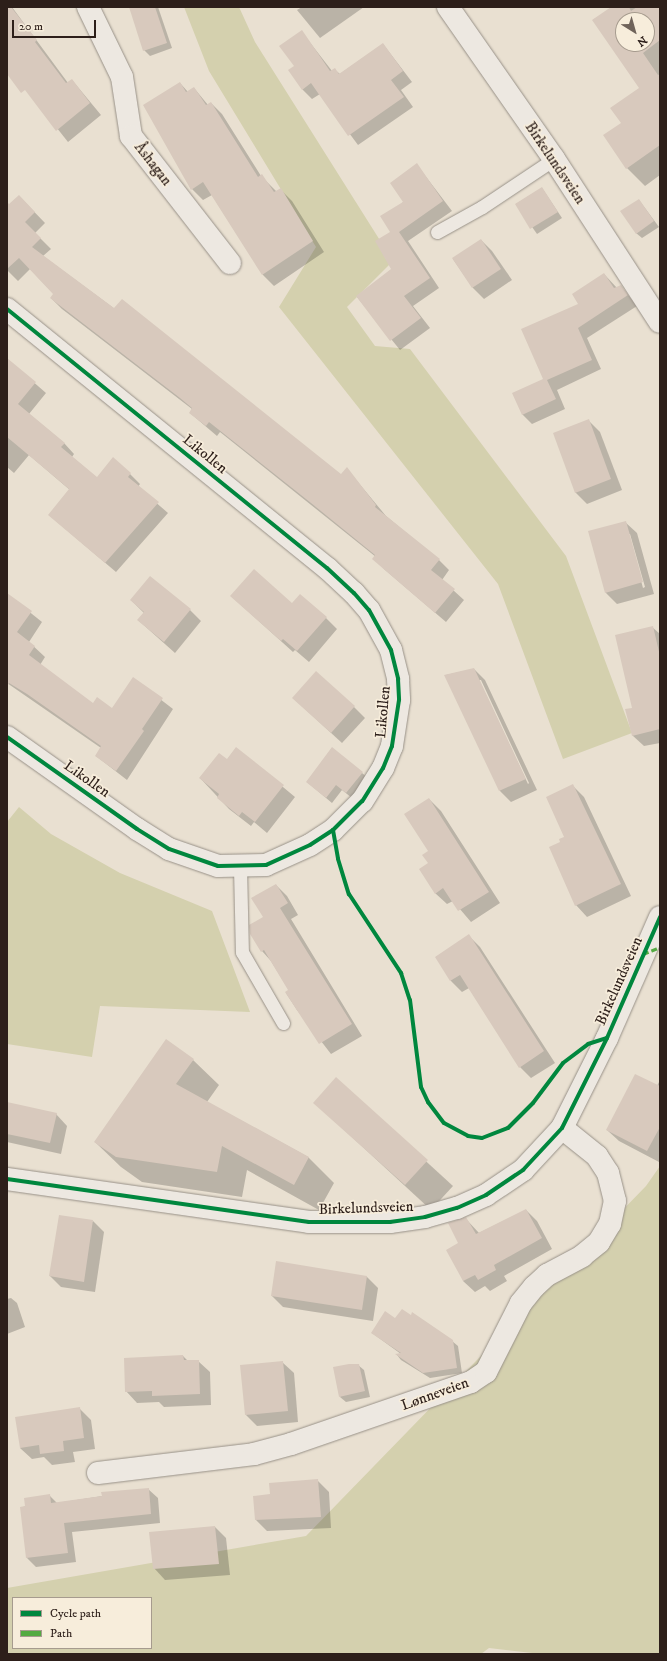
<!DOCTYPE html>
<html>
<head>
<meta charset="utf-8">
<style>
	body { margin:0 }
	#map { position:relative; width:667px; height:1661px; overflow:hidden; background:#e9e0d1; font-family:"IM FELL DW Pica",serif }
	div>[style] { position:absolute }
	[style*='--x'] { left:calc(var(--x)*1px); top:calc(var(--y)*1px); width:calc(var(--w)*1px); rotate:calc(var(--a)*1deg) }
	.green>* { inset:0; background:#d4d0ae }
	.shadow>* { inset:0; background:#0003 }
	.building>* { inset:0; background:#d8c9bd }
	.roads { filter:drop-shadow(0 0 1px #989188) drop-shadow(0 0 1px #989188) }
	.lane>* { height:13px; margin:-6.5px; padding:0 6.5px; transform-origin:6.5px; border-radius:6.5px; background:#ede8e1 }
	.street>* { height:22px; margin:-11px; padding:0 11px; transform-origin:11px; border-radius:11px; background:#ede8e1 }
	.quiet>* { height:3px; margin-top:-1.5px; transform-origin:0; background:repeating-linear-gradient(90deg,#54aa42 0 6px,transparent 0 9px) }
	.cycleway>* { height:4px; margin:-2px; padding:0 2px; transform-origin:2px; border-radius:2px; background:#00873e }
	span { translate:-50% -50%; white-space:nowrap; text-align:center; line-height:1.15; -webkit-text-stroke:3.5px #f7eddb; paint-order:stroke }
	.street-label { font-size:15px; color:#2d1f1a }
	.frame { position:absolute; inset:0; border:8px solid #2d1f1a; pointer-events:none }
	.legend { position:absolute; left:12px; top:1597px; width:140px; height:52px; box-sizing:border-box; background:#f7eddb; border:1px solid #a69b8e; margin:0; padding:5px 7px; list-style:none; font-size:12px; color:#2d1f1a }
	.legend li { display:flex; align-items:center; gap:8px; height:20px }
	.legend b { width:20px; border:1px solid #a69b8e }
	.north { position:absolute; left:615px; top:12px; width:40px; height:40px; box-sizing:border-box; background:#f7eddb; border:1px solid #a69b8e; border-radius:50%; rotate:143deg; font-size:11px; font-weight:700; line-height:16px; text-align:center; color:#2d1f1a }
	.north::after { content:''; display:block; margin:auto; width:14px; height:18px; background:#6f635a; clip-path:polygon(50% 0,100% 100%,50% 72%,0 100%) }
	.scale { position:absolute; left:12px; top:20px; width:84px; height:18px; box-sizing:border-box; border:2px solid #2d1f1a; border-top:0; padding-left:5px; font-size:12px; line-height:14px; white-space:nowrap; color:#2d1f1a; -webkit-text-stroke:3px #f7eddb; paint-order:stroke }
</style>
</head>
<body>
<div id="map">
	<div class="green">
		<div style="clip-path:polygon(184px 7px,239px 7px,255px 42px,393px 261px,347px 307px,375px 346px,410px 349px,566px 556px,632px 733px,563px 759px,498px 584px,279px 307px,316px 247px,209px 71px)"></div>
		<div style="clip-path:polygon(19px 807px,51px 834px,120px 873px,212px 911px,250px 1012px,100px 1006px,92px 1057px,7px 1044px,7px 822px)"></div>
		<div style="clip-path:polygon(evenodd,660px 1166px,660px 1654px,541px 1654px,489px 1648px,481px 1654px,7px 1654px,7px 1588px,306px 1536px,646px 1186px,660px 1166px,13px 1598px,151px 1598px,151px 1648px,13px 1648px,13px 1598px)"></div>
	</div>
	<div class="shadow">
		<div style="clip-path:polygon(7px 7px,12px 7px,68px 83px,72px 80px,101px 115px,68px 142px,7px 65px)"></div>
		<div style="clip-path:polygon(130px 7px,158px 7px,172px 48px,150px 56px,144px 50px)"></div>
		<div style="clip-path:polygon(302px 7px,364px 7px,320px 38px,297px 10px)"></div>
		<div style="clip-path:polygon(evenodd,613px 7px,660px 7px,660px 175px,645px 186px,627px 168px,622px 123px,641px 88px,593px 20px,613px 7px,623px 20px,647px 20px,647px 44px,623px 44px,623px 20px)"></div>
		<div style="clip-path:polygon(301px 31px,332px 71px,335px 70px,340px 74px,383px 44px,412px 82px,401px 90px,413px 107px,358px 145px,320px 94px,312px 99px,302px 89px,295px 66px)"></div>
		<div style="clip-path:polygon(180px 83px,188px 92px,194px 88px,208px 105px,211px 103px,222px 114px,261px 176px,277px 192px,281px 190px,292px 201px,324px 252px,274px 286px,263px 275px,212px 195px,203px 200px,192px 189px)"></div>
		<div style="clip-path:polygon(417px 165px,452px 211px,408px 241px,439px 288px,413px 306px,430px 328px,400px 350px,357px 297px,392px 269px,391px 233px)"></div>
		<div style="clip-path:polygon(542px 188px,562px 218px,537px 234px,516px 204px)"></div>
		<div style="clip-path:polygon(19px 196px,45px 223px,35px 233px,51px 249px,43px 256px,341px 476px,347px 469px,386px 516px,439px 560px,449px 570px,442px 580px,464px 600px,446px 622px,384px 569px,376px 557px,220px 432px,217px 436px,190px 413px,192px 409px,62px 309px,51px 298px,54px 294px,30px 269px,18px 281px,7px 270px,7px 204px,9px 205px)"></div>
		<div style="clip-path:polygon(639px 200px,659px 227px,642px 238px,636px 233px)"></div>
		<div style="clip-path:polygon(481px 240px,492px 251px,512px 280px,484px 299px,473px 288px,453px 259px)"></div>
		<div style="clip-path:polygon(604px 274px,617px 288px,621px 286px,637px 306px,587px 338px,601px 369px,557px 390px,565px 409px,532px 424px,522px 414px,544px 379px,580px 304px)"></div>
		<div style="clip-path:polygon(7px 359px,46px 393px,29px 414px,64px 443px,74px 454px,72px 457px,97px 478px,130px 474px,140px 484px,138px 487px,168px 513px,116px 572px,49px 515px,70px 490px,29px 455px,14px 473px,7px 467px)"></div>
		<div style="clip-path:polygon(589px 421px,600px 432px,622px 490px,587px 504px,575px 492px)"></div>
		<div style="clip-path:polygon(evenodd,625px 522px,637px 533px,654px 594px,617px 604px,606px 593px,589px 532px,625px 522px,628px 534px,630px 534px,645px 587px,643px 588px,628px 534px)"></div>
		<div style="clip-path:polygon(7px 594px,42px 622px,29px 642px,45px 657px,40px 665px,93px 704px,112px 709px,134px 679px,173px 709px,127px 780px,96px 756px,101px 748px,7px 683px)"></div>
		<div style="clip-path:polygon(231px 596px,292px 604px,326px 618px,337px 629px,309px 662px,295px 650px,293px 652px)"></div>
		<div style="clip-path:polygon(131px 600px,190px 610px,201px 621px,175px 653px,138px 620px,144px 613px)"></div>
		<div style="clip-path:polygon(652px 627px,660px 634px,660px 743px,644px 746px,632px 735px,633px 708px)"></div>
		<div style="clip-path:polygon(evenodd,474px 669px,485px 680px,537px 790px,511px 802px,500px 791px,446px 675px,474px 669px,479px 680px,481px 680px,529px 783px,528px 784px,479px 680px)"></div>
		<div style="clip-path:polygon(293px 698px,354px 707px,365px 718px,342px 743px)"></div>
		<div style="clip-path:polygon(236px 748px,295px 797px,267px 833px,254px 822px,251px 826px,229px 809px,200px 778px,227px 760px)"></div>
		<div style="clip-path:polygon(332px 748px,368px 778px,352px 798px,342px 790px,332px 803px,307px 782px)"></div>
		<div style="clip-path:polygon(572px 785px,584px 797px,631px 896px,587px 917px,576px 905px,561px 842px,565px 837px)"></div>
		<div style="clip-path:polygon(429px 799px,441px 811px,500px 903px,471px 922px,453px 901px,447px 904px,435px 893px,429px 864px)"></div>
		<div style="clip-path:polygon(276px 885px,287px 896px,298px 915px,291px 919px,362px 1036px,331px 1054px,297px 1010px,286px 993px,289px 990px,271px 961px,262px 951px,264px 917px)"></div>
		<div style="clip-path:polygon(469px 936px,480px 947px,555px 1063px,531px 1078px,520px 1067px,469px 988px,462px 992px,451px 981px,436px 957px)"></div>
		<div style="clip-path:polygon(193px 1060px,219px 1085px,207px 1102px,308px 1157px,334px 1183px,319px 1210px,247px 1170px,242px 1197px,142px 1182px,121px 1167px,95px 1142px)"></div>
		<div style="clip-path:polygon(336px 1079px,453px 1186px,431px 1210px,315px 1103px)"></div>
		<div style="clip-path:polygon(660px 1080px,660px 1159px,659px 1162px,619px 1141px,607px 1130px,657px 1086px)"></div>
		<div style="clip-path:polygon(7px 1103px,56px 1114px,67px 1126px,61px 1154px,7px 1142px)"></div>
		<div style="clip-path:polygon(526px 1210px,537px 1221px,552px 1249px,504px 1276px,507px 1281px,490px 1291px,485px 1286px,475px 1292px,463px 1281px,460px 1243px,466px 1219px,479px 1233px)"></div>
		<div style="clip-path:polygon(93px 1221px,104px 1232px,95px 1292px,61px 1287px,50px 1276px)"></div>
		<div style="clip-path:polygon(277px 1262px,367px 1277px,378px 1288px,373px 1321px,283px 1307px,272px 1296px)"></div>
		<div style="clip-path:polygon(11px 1298px,17px 1303px,25px 1327px,7px 1334px,7px 1299px)"></div>
		<div style="clip-path:polygon(395px 1320px,452px 1341px,458px 1346px,462px 1373px,430px 1378px,401px 1360px,397px 1355px,401px 1354px,372px 1333px)"></div>
		<div style="clip-path:polygon(183px 1356px,188px 1361px,198px 1361px,210px 1372px,211px 1405px,164px 1407px,159px 1402px,137px 1403px,126px 1391px)"></div>
		<div style="clip-path:polygon(282px 1362px,294px 1373px,298px 1422px,257px 1426px,246px 1415px)"></div>
		<div style="clip-path:polygon(358px 1365px,364px 1370px,370px 1397px,346px 1402px,340px 1397px)"></div>
		<div style="clip-path:polygon(79px 1408px,91px 1420px,95px 1449px,73px 1452px,75px 1462px,52px 1465px,44px 1457px,32px 1459px,20px 1448px)"></div>
		<div style="clip-path:polygon(317px 1480px,329px 1492px,331px 1528px,267px 1531px,256px 1520px,254px 1497px,271px 1495px)"></div>
		<div style="clip-path:polygon(148px 1489px,158px 1498px,160px 1523px,72px 1532px,76px 1562px,36px 1567px,27px 1558px,21px 1508px,50px 1496px,57px 1503px)"></div>
		<div style="clip-path:polygon(215px 1527px,226px 1538px,230px 1575px,165px 1580px,154px 1568px)"></div>
	</div>
	<div class="building">
		<div style="clip-path:polygon(7px 7px,11px 7px,37px 40px,35px 42px,66px 83px,72px 79px,90px 103px,56px 131px,25px 90px,21px 93px,7px 74px)"></div>
		<div style="clip-path:polygon(129px 7px,155px 7px,167px 43px,143px 51px)"></div>
		<div style="clip-path:polygon(evenodd,611px 7px,629px 7px,631px 11px,637px 7px,660px 7px,660px 40px,643px 53px,658px 75px,660px 74px,660px 145px,626px 169px,603px 135px,621px 123px,610px 108px,639px 88px,592px 20px,611px 7px,623px 20px,647px 20px,647px 44px,623px 44px,623px 20px)"></div>
		<div style="clip-path:polygon(302px 30px,330px 71px,335px 68px,339px 74px,383px 43px,403px 71px,391px 80px,404px 97px,348px 136px,311px 83px,302px 90px,288px 70px,294px 66px,279px 46px)"></div>
		<div style="clip-path:polygon(180px 82px,186px 92px,194px 87px,206px 105px,211px 102px,258px 177px,262px 174px,274px 192px,281px 188px,313px 241px,262px 275px,203px 182px,191px 190px,143px 105px)"></div>
		<div style="clip-path:polygon(417px 163px,443px 201px,399px 232px,430px 278px,404px 296px,421px 318px,390px 341px,356px 296px,391px 269px,375px 241px,390px 232px,380px 216px,403px 202px,390px 183px)"></div>
		<div style="clip-path:polygon(542px 187px,558px 212px,530px 229px,515px 204px)"></div>
		<div style="clip-path:polygon(19px 195px,35px 212px,25px 222px,41px 238px,32px 247px,114px 308px,122px 299px,341px 474px,347px 467px,376px 505px,375px 507px,440px 559px,431px 570px,455px 589px,435px 613px,372px 559px,375px 555px,311px 503px,209px 422px,206px 426px,189px 413px,192px 408px,180px 398px,50px 298px,53px 294px,19px 258px,7px 269px,7px 202px,9px 204px)"></div>
		<div style="clip-path:polygon(639px 199px,654px 221px,636px 234px,620px 211px)"></div>
		<div style="clip-path:polygon(481px 239px,501px 269px,472px 288px,452px 258px)"></div>
		<div style="clip-path:polygon(604px 273px,614px 288px,621px 285px,628px 295px,578px 328px,592px 360px,547px 380px,556px 399px,522px 415px,512px 393px,543px 379px,521px 329px,578px 304px,572px 294px)"></div>
		<div style="clip-path:polygon(7px 358px,36px 382px,18px 404px,65px 443px,61px 447px,97px 477px,113px 457px,131px 473px,128px 477px,159px 502px,105px 563px,48px 515px,69px 489px,7px 437px)"></div>
		<div style="clip-path:polygon(589px 419px,611px 479px,575px 493px,553px 433px)"></div>
		<div style="clip-path:polygon(626px 521px,643px 582px,605px 593px,588px 531px)"></div>
		<div style="clip-path:polygon(254px 569px,292px 603px,300px 594px,327px 617px,297px 651px,283px 639px,281px 641px,230px 596px)"></div>
		<div style="clip-path:polygon(150px 576px,191px 609px,164px 642px,137px 620px,144px 612px,130px 600px)"></div>
		<div style="clip-path:polygon(7px 593px,32px 611px,17px 632px,35px 646px,29px 655px,93px 703px,97px 697px,112px 708px,133px 677px,163px 698px,142px 729px,144px 731px,116px 771px,95px 756px,101px 746px,27px 694px,9px 683px,7px 687px)"></div>
		<div style="clip-path:polygon(653px 626px,660px 656px,660px 729px,632px 736px,625px 709px,632px 708px,615px 635px)"></div>
		<div style="clip-path:polygon(474px 668px,526px 779px,499px 791px,444px 675px)"></div>
		<div style="clip-path:polygon(316px 671px,355px 706px,331px 733px,292px 698px)"></div>
		<div style="clip-path:polygon(236px 747px,284px 785px,255px 822px,242px 812px,239px 816px,217px 798px,219px 794px,199px 778px,219px 753px,227px 759px)"></div>
		<div style="clip-path:polygon(332px 747px,363px 772px,346px 793px,336px 785px,326px 798px,306px 782px)"></div>
		<div style="clip-path:polygon(573px 784px,621px 884px,575px 906px,549px 847px,560px 842px,559px 839px,564px 837px,546px 797px)"></div>
		<div style="clip-path:polygon(429px 798px,489px 892px,458px 911px,443px 888px,435px 894px,419px 869px,428px 863px,422px 855px,428px 851px,404px 814px)"></div>
		<div style="clip-path:polygon(276px 884px,288px 903px,280px 908px,352px 1024px,319px 1044px,285px 992px,288px 990px,264px 950px,261px 952px,250px 934px,249px 925px,263px 917px,251px 898px)"></div>
		<div style="clip-path:polygon(469px 934px,544px 1051px,519px 1068px,460px 975px,450px 981px,435px 957px)"></div>
		<div style="clip-path:polygon(166px 1039px,194px 1059px,176px 1084px,309px 1157px,294px 1185px,222px 1146px,217px 1172px,116px 1157px,94px 1142px)"></div>
		<div style="clip-path:polygon(635px 1074px,660px 1086px,660px 1127px,647px 1151px,606px 1130px)"></div>
		<div style="clip-path:polygon(336px 1077px,428px 1160px,405px 1185px,313px 1103px)"></div>
		<div style="clip-path:polygon(7px 1102px,57px 1113px,50px 1143px,7px 1134px)"></div>
		<div style="clip-path:polygon(526px 1209px,542px 1238px,494px 1265px,496px 1270px,478px 1280px,475px 1275px,463px 1281px,446px 1250px,458px 1243px,448px 1223px,466px 1217px,476px 1234px)"></div>
		<div style="clip-path:polygon(59px 1215px,93px 1220px,84px 1282px,49px 1276px)"></div>
		<div style="clip-path:polygon(276px 1261px,367px 1276px,362px 1310px,271px 1296px)"></div>
		<div style="clip-path:polygon(402px 1309px,411px 1315px,412px 1312px,453px 1340px,457px 1368px,423px 1373px,395px 1354px,401px 1353px,371px 1333px,385px 1311px,395px 1318px)"></div>
		<div style="clip-path:polygon(183px 1355px,184px 1360px,199px 1360px,200px 1394px,152px 1396px,152px 1391px,125px 1392px,124px 1358px)"></div>
		<div style="clip-path:polygon(283px 1361px,288px 1411px,245px 1415px,240px 1365px)"></div>
		<div style="clip-path:polygon(349px 1364px,359px 1364px,365px 1391px,339px 1397px,333px 1367px)"></div>
		<div style="clip-path:polygon(80px 1407px,84px 1438px,63px 1441px,64px 1451px,40px 1454px,39px 1445px,20px 1448px,15px 1417px)"></div>
		<div style="clip-path:polygon(318px 1479px,321px 1517px,255px 1520px,253px 1496px,270px 1494px,269px 1483px)"></div>
		<div style="clip-path:polygon(149px 1488px,151px 1514px,64px 1523px,68px 1553px,26px 1558px,20px 1507px,25px 1506px,24px 1498px,50px 1494px,51px 1503px,102px 1496px,101px 1492px)"></div>
		<div style="clip-path:polygon(215px 1526px,219px 1564px,153px 1569px,149px 1532px)"></div>
	</div>
	<div class="roads">
		<div class="lane">
			<div style="--x:437;--y:232;--w:51;--a:-29.1"></div>
			<div style="--x:482;--y:207;--w:87;--a:-33.7"></div>
			<div style="--x:240;--y:867;--w:85;--a:88.7"></div>
			<div style="--x:242;--y:952;--w:82;--a:60"></div>
		</div>
		<div class="street">
			<div style="--x:88;--y:7;--w:78;--a:64.1"></div>
			<div style="--x:122;--y:77;--w:60;--a:81.3"></div>
			<div style="--x:131;--y:136;--w:161;--a:52.1"></div>
			<div style="--x:448;--y:7;--w:185;--a:55.1"></div>
			<div style="--x:554;--y:159;--w:194;--a:57"></div>
			<div style="--x:7;--y:309;--w:412;--a:39"></div>
			<div style="--x:327;--y:568;--w:37;--a:43"></div>
			<div style="--x:354;--y:593;--w:23;--a:49"></div>
			<div style="--x:369;--y:610;--w:46;--a:61.2"></div>
			<div style="--x:391;--y:650;--w:30;--a:76"></div>
			<div style="--x:398;--y:679;--w:21;--a:87"></div>
			<div style="--x:399;--y:700;--w:47;--a:98.7"></div>
			<div style="--x:392;--y:746;--w:24;--a:112"></div>
			<div style="--x:383;--y:768;--w:39;--a:122"></div>
			<div style="--x:362;--y:801;--w:41;--a:135"></div>
			<div style="--x:333;--y:830;--w:27;--a:147"></div>
			<div style="--x:310;--y:845;--w:48;--a:155.6"></div>
			<div style="--x:266;--y:865;--w:48;--a:178.8"></div>
			<div style="--x:218;--y:866;--w:52;--a:-160.9"></div>
			<div style="--x:169;--y:849;--w:38;--a:-148"></div>
			<div style="--x:137;--y:829;--w:159;--a:-144.7"></div>
			<div style="--x:7;--y:1179;--w:305;--a:8.1"></div>
			<div style="--x:309;--y:1222;--w:81;--a:0"></div>
			<div style="--x:390;--y:1222;--w:35;--a:-8"></div>
			<div style="--x:425;--y:1217;--w:33;--a:-16"></div>
			<div style="--x:457;--y:1208;--w:32;--a:-24"></div>
			<div style="--x:486;--y:1195;--w:45;--a:-34"></div>
			<div style="--x:523;--y:1170;--w:57;--a:-47.1"></div>
			<div style="--x:562;--y:1128;--w:101;--a:-63.4"></div>
			<div style="--x:607;--y:1038;--w:132;--a:-66.3"></div>
			<div style="--x:98;--y:1473;--w:157;--a:-6.9"></div>
			<div style="--x:254;--y:1454;--w:38;--a:-15"></div>
			<div style="--x:291;--y:1444;--w:190;--a:-19"></div>
			<div style="--x:471;--y:1382;--w:18;--a:-34"></div>
			<div style="--x:486;--y:1372;--w:77;--a:-63.1"></div>
			<div style="--x:521;--y:1303;--w:21;--a:-51"></div>
			<div style="--x:534;--y:1287;--w:18;--a:-43"></div>
			<div style="--x:547;--y:1275;--w:40;--a:-28"></div>
			<div style="--x:582;--y:1256;--w:22;--a:-39"></div>
			<div style="--x:599;--y:1242;--w:21;--a:-59"></div>
			<div style="--x:610;--y:1224;--w:24;--a:-78"></div>
			<div style="--x:615;--y:1201;--w:29;--a:-104"></div>
			<div style="--x:608;--y:1173;--w:20;--a:-123"></div>
			<div style="--x:597;--y:1156;--w:45;--a:-141.3"></div>
		</div>
	</div>
	<div class="quiet">
		<div style="--x:643;--y:954;--w:18;--a:-22"></div>
	</div>
	<div class="cycleway">
		<div style="--x:7;--y:309;--w:412;--a:39"></div>
		<div style="--x:327;--y:568;--w:37;--a:43"></div>
		<div style="--x:354;--y:593;--w:23;--a:49"></div>
		<div style="--x:369;--y:610;--w:46;--a:61.2"></div>
		<div style="--x:391;--y:650;--w:30;--a:76"></div>
		<div style="--x:398;--y:679;--w:21;--a:87"></div>
		<div style="--x:399;--y:700;--w:47;--a:98.7"></div>
		<div style="--x:392;--y:746;--w:24;--a:112"></div>
		<div style="--x:383;--y:768;--w:39;--a:122"></div>
		<div style="--x:362;--y:801;--w:41;--a:135"></div>
		<div style="--x:333;--y:830;--w:27;--a:147"></div>
		<div style="--x:310;--y:845;--w:48;--a:155.6"></div>
		<div style="--x:266;--y:865;--w:48;--a:178.8"></div>
		<div style="--x:218;--y:866;--w:52;--a:-160.9"></div>
		<div style="--x:169;--y:849;--w:38;--a:-148"></div>
		<div style="--x:137;--y:829;--w:159;--a:-144.7"></div>
		<div style="--x:333;--y:830;--w:29;--a:80"></div>
		<div style="--x:338;--y:859;--w:37;--a:73"></div>
		<div style="--x:349;--y:894;--w:95;--a:56.6"></div>
		<div style="--x:401;--y:973;--w:28;--a:72"></div>
		<div style="--x:410;--y:1000;--w:88;--a:82.8"></div>
		<div style="--x:421;--y:1087;--w:17;--a:65"></div>
		<div style="--x:428;--y:1102;--w:26;--a:53"></div>
		<div style="--x:444;--y:1123;--w:27;--a:28"></div>
		<div style="--x:468;--y:1136;--w:14;--a:8"></div>
		<div style="--x:482;--y:1138;--w:28;--a:-21"></div>
		<div style="--x:508;--y:1128;--w:35;--a:-45"></div>
		<div style="--x:533;--y:1103;--w:50;--a:-53.1"></div>
		<div style="--x:563;--y:1063;--w:31;--a:-37"></div>
		<div style="--x:588;--y:1044;--w:20;--a:-18"></div>
		<div style="--x:7;--y:1179;--w:305;--a:8.1"></div>
		<div style="--x:309;--y:1222;--w:81;--a:0"></div>
		<div style="--x:390;--y:1222;--w:35;--a:-8"></div>
		<div style="--x:425;--y:1217;--w:33;--a:-16"></div>
		<div style="--x:457;--y:1208;--w:32;--a:-24"></div>
		<div style="--x:486;--y:1195;--w:45;--a:-34"></div>
		<div style="--x:523;--y:1170;--w:57;--a:-47.1"></div>
		<div style="--x:562;--y:1128;--w:101;--a:-63.4"></div>
		<div style="--x:607;--y:1038;--w:132;--a:-66.3"></div>
	</div>
	<div class="street-label">
		<span style="left:555px;top:163px;rotate:56deg">Birkelundsveien</span>
		<span style="left:153px;top:164px;rotate:52deg">Åshagan</span>
		<span style="left:205px;top:454px;rotate:39deg">Likollen</span>
		<span style="left:383px;top:712px;rotate:-85deg">Likollen</span>
		<span style="left:87px;top:779px;rotate:35deg">Likollen</span>
		<span style="left:619px;top:981px;rotate:-66deg">Birkelundsveien</span>
		<span style="left:366px;top:1208px;rotate:-2deg">Birkelundsveien</span>
		<span style="left:435px;top:1394px;rotate:-20deg">Lønneveien</span>
	</div>
	<div class="frame"></div>
	<ul class="legend">
	<li><b style="height:5px;background:#00873e"></b>Cycle path</li>
	<li><b style="height:5px;background:#54aa42"></b>Path</li>
	</ul>
	<div class="north">N</div>
	<div class="scale">20 m</div>
</div>
</body>
</html>
